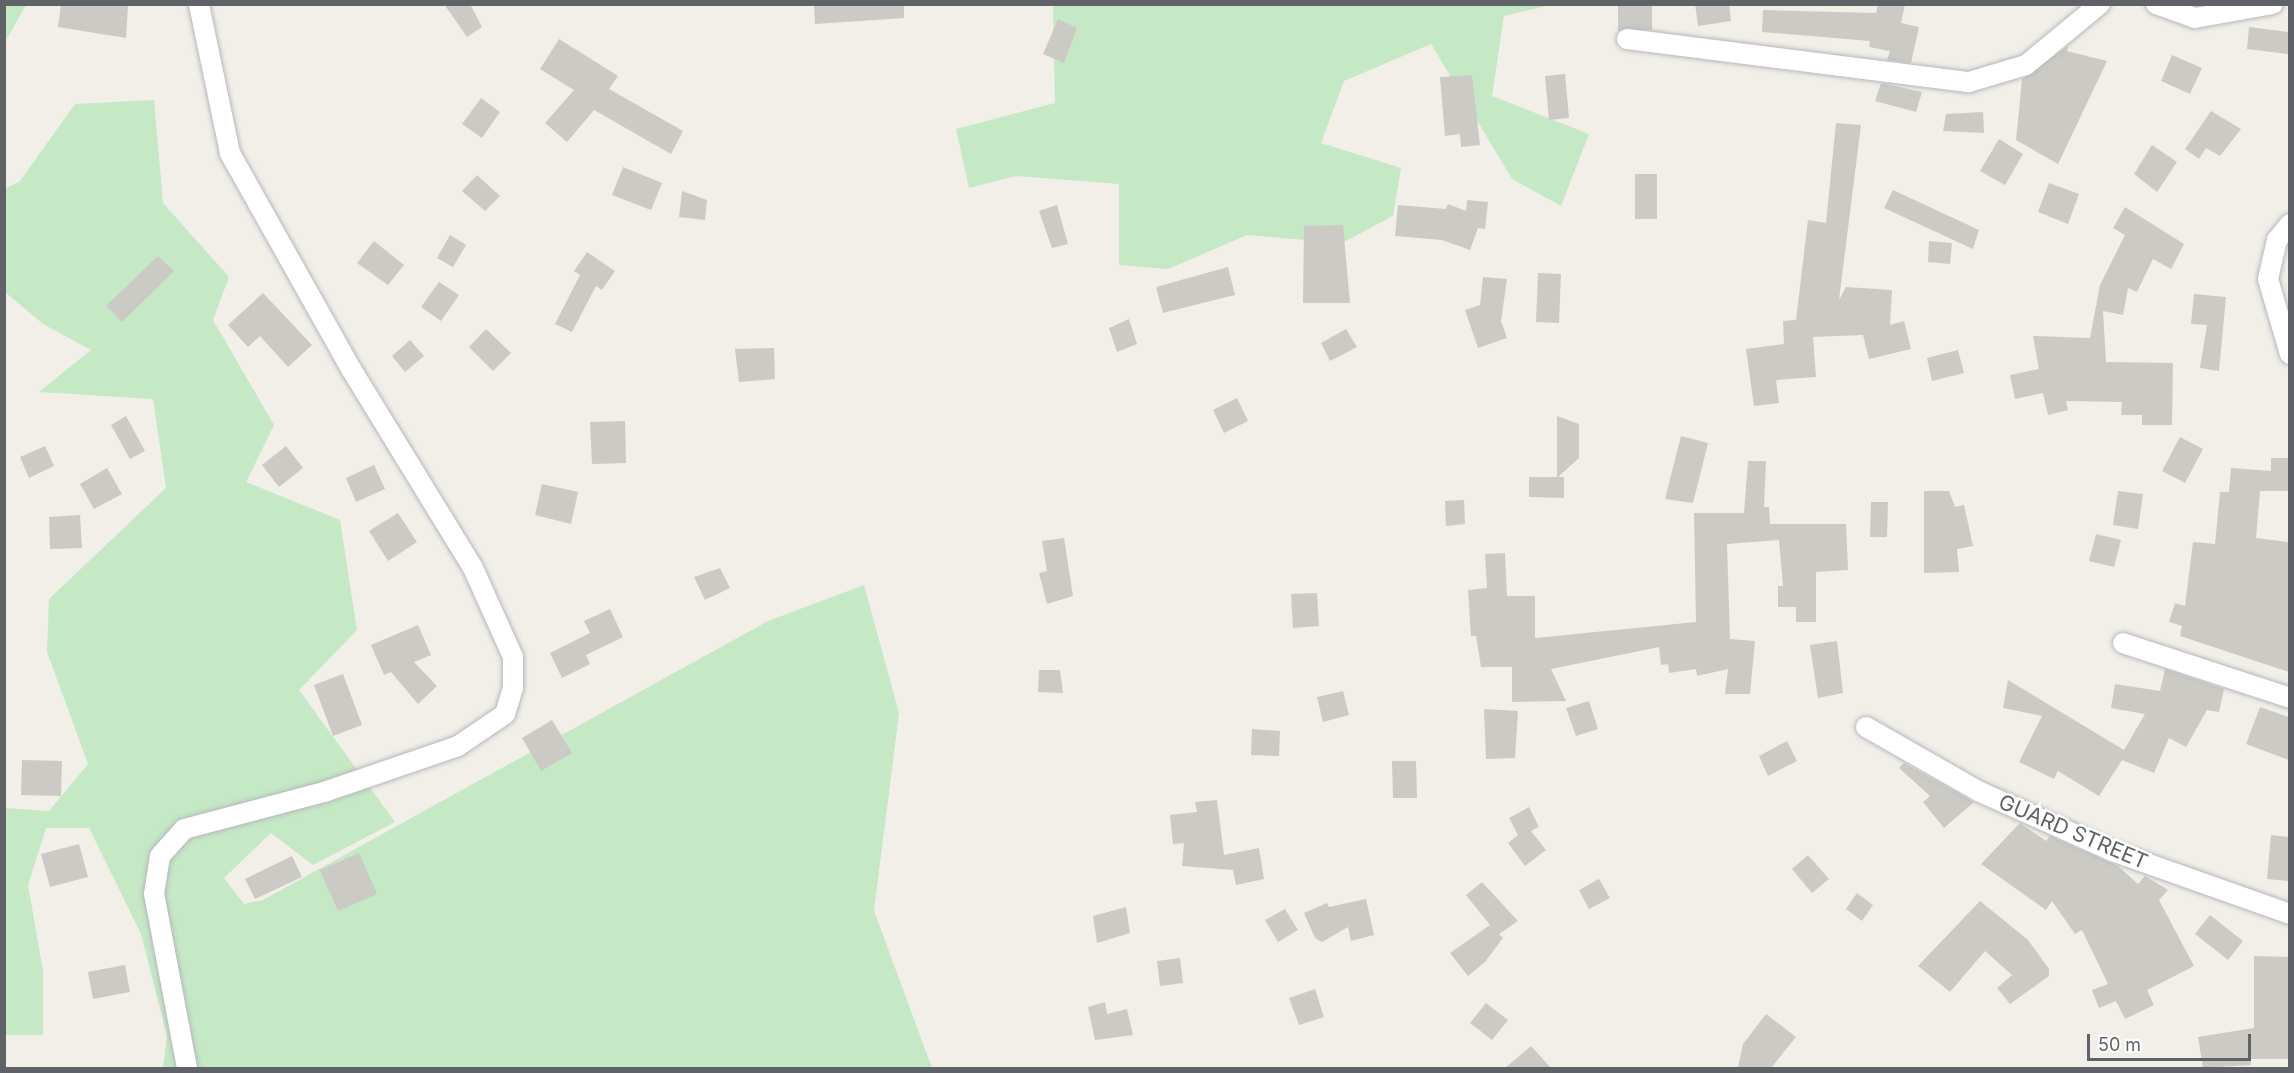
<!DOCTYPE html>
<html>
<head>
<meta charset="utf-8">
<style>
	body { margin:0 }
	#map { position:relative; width:2294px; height:1073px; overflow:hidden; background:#f1efe8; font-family:Inter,sans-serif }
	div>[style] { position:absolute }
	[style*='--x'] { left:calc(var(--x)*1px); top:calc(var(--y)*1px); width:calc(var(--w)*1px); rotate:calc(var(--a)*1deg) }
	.green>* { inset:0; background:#c5e8c5 }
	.building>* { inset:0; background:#cccac5 }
	.roads { filter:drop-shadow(0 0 2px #b5b8bc) drop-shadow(0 0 2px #b5b8bc) }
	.minor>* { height:20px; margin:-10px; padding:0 10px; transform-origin:10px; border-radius:10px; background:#fff }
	span { translate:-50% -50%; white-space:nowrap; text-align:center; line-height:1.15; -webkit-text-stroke:5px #fff; paint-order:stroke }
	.street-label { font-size:21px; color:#5f6368 }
	.frame { position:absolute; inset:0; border:6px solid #5f6368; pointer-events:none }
	.scale { position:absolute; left:2087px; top:1034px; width:164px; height:27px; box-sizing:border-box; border:3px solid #5f6368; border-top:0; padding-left:8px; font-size:18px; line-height:21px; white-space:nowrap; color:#5f6368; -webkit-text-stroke:4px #fff; paint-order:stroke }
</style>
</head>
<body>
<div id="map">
	<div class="green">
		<div style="clip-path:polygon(5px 4px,26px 5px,5px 42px,4px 5px)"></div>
		<div style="clip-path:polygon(1555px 4px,1504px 16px,1492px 96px,1589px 134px,1561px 206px,1512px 179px,1431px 44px,1344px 81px,1321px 143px,1401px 168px,1393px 216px,1342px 243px,1247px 235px,1168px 269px,1119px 265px,1119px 184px,1016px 176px,969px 188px,956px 129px,1055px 103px,1053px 5px)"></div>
		<div style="clip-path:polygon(154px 100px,163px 203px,229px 277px,213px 320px,274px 425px,246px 482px,340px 520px,357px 630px,299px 690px,395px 822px,313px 865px,271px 833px,224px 878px,244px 904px,263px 900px,768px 621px,864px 585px,899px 713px,874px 911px,932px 1068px,163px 1068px,167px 1036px,141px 934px,89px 828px,46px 828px,28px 885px,43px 971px,43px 1035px,5px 1035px,4px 808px,49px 811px,88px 764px,47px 652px,49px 599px,166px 488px,153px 399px,39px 392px,91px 350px,43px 324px,5px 292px,5px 189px,20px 181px,75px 104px)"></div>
	</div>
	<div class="building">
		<div style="clip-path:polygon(61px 4px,128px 6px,126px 38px,58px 27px)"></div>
		<div style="clip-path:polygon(444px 4px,470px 4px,482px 27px,467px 37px)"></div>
		<div style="clip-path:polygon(814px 4px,904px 4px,904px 18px,815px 24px)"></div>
		<div style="clip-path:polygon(1618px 4px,1652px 4px,1652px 30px,1618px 31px)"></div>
		<div style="clip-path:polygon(1695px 4px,1729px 4px,1731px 21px,1698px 26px)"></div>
		<div style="clip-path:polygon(1878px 4px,1905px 4px,1901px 23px,1919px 27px,1911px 63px,1887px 60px,1890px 51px,1869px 47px,1870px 41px,1762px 32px,1763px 10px,1876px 13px)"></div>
		<div style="clip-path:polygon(1058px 19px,1077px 28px,1064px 63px,1043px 54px)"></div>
		<div style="clip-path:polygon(2249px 27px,2289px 32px,2289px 54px,2247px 49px)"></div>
		<div style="clip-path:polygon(559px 39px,618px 76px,609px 89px,683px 131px,671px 154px,594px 110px,567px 142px,545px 123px,574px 90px,540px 69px)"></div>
		<div style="clip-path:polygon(2068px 46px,2067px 51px,2107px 61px,2058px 164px,2016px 140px,2022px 79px)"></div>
		<div style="clip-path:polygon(2172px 55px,2202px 68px,2190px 94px,2161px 81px)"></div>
		<div style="clip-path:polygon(1565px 74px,1569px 118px,1549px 120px,1545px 76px)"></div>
		<div style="clip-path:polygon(1472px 75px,1480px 145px,1461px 147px,1460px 134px,1445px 136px,1440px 77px)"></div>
		<div style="clip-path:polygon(1881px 83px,1922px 92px,1916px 112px,1875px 101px)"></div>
		<div style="clip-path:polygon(481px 98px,500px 112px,482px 138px,462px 124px)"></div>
		<div style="clip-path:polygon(2211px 111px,2241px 129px,2220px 156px,2206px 148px,2199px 159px,2185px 149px)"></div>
		<div style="clip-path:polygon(1983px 112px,1984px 133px,1943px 131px,1946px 114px)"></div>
		<div style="clip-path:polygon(1836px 123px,1861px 125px,1839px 300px,1846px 287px,1892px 290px,1890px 325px,1904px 321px,1911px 349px,1869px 359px,1863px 335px,1813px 337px,1816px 377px,1776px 380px,1779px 403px,1754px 406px,1746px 349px,1784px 344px,1783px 321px,1796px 320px,1808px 220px,1826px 223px)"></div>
		<div style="clip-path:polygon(1999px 139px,2023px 154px,2005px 185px,1980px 171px)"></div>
		<div style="clip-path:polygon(2152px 145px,2177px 162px,2157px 192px,2134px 174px)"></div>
		<div style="clip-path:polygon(623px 167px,662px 183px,651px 210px,612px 195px)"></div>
		<div style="clip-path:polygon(1635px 174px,1657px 174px,1657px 219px,1635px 219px)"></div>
		<div style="clip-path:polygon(477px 175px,500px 196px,485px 211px,462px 191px)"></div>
		<div style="clip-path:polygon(2049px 183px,2079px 194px,2068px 224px,2038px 212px)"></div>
		<div style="clip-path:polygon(1893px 190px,1979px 230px,1973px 249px,1884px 208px)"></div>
		<div style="clip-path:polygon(682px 191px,707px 200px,705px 220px,679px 217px)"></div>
		<div style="clip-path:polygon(1467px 200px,1488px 202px,1485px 229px,1478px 228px,1470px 250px,1442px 240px,1395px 236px,1398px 205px,1446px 209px,1448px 204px,1466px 211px)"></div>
		<div style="clip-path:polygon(1057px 205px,1068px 244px,1052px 248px,1039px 211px)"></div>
		<div style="clip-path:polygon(2125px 207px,2184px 244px,2171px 269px,2153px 259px,2137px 292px,2128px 288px,2123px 315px,2103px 311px,2106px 362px,2173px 363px,2172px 425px,2142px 425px,2142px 415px,2121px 415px,2122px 402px,2066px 401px,2068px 410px,2048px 415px,2043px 393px,2015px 399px,2010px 375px,2039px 369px,2033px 336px,2090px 338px,2100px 285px,2125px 235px,2113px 228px)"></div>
		<div style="clip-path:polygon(1343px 225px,1350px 303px,1303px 303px,1304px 226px)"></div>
		<div style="clip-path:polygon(450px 235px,466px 245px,453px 267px,437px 258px)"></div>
		<div style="clip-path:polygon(374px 241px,404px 265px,388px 285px,357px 263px)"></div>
		<div style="clip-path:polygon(1929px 241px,1952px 243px,1950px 264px,1928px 262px)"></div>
		<div style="clip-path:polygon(587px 252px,615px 271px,602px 290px,596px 286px,572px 332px,555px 324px,580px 275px,574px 271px)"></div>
		<div style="clip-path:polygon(158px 256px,174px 271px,122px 322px,106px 306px)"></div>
		<div style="clip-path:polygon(1228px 267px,1235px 295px,1163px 313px,1156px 287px)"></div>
		<div style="clip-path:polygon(1538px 273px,1561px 274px,1559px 323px,1536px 322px)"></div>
		<div style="clip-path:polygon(1483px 277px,1507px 279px,1501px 321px,1507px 338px,1478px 348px,1465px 310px,1480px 305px)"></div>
		<div style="clip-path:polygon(439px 282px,459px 295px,441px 321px,421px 307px)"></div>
		<div style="clip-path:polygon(263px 293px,312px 345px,288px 367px,260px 336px,248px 347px,228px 325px)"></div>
		<div style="clip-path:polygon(2194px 294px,2226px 297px,2219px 371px,2200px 368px,2207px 325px,2191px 324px)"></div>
		<div style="clip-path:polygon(1129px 319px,1137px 344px,1117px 352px,1109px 328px)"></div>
		<div style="clip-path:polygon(486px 329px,511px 353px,493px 371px,469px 347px)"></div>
		<div style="clip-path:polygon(1346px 329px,1357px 347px,1330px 361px,1321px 343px)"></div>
		<div style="clip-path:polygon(410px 340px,424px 356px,405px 372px,392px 356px)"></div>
		<div style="clip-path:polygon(774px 348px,775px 379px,739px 382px,735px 349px)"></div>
		<div style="clip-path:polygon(1958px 350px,1964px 373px,1932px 381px,1927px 358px)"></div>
		<div style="clip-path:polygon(1237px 398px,1248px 421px,1224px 433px,1213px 410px)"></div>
		<div style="clip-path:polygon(126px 416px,145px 451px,130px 459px,111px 425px)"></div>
		<div style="clip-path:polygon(1557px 416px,1579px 424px,1579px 458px,1558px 477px,1564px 477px,1564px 498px,1529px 497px,1529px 477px,1557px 477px)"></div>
		<div style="clip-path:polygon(625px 421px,626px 463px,592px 464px,590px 422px)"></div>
		<div style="clip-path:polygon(1681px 436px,1708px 443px,1693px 503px,1665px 499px)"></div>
		<div style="clip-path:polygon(2180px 437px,2203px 449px,2185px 483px,2162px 471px)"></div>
		<div style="clip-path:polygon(45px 446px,54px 466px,29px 478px,20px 457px)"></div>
		<div style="clip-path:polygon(286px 446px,303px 468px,279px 487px,262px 465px)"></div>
		<div style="clip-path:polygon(2271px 458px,2289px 458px,2289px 491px,2260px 491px,2256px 538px,2289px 542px,2289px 672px,2180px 636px,2182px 626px,2169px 622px,2175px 603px,2185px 606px,2193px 542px,2215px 544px,2220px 492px,2229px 492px,2231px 468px,2271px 471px)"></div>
		<div style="clip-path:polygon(1748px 461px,1766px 461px,1764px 507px,1769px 507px,1770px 524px,1846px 524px,1848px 570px,1816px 572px,1816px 622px,1796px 622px,1796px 607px,1778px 607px,1778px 586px,1783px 586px,1779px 540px,1727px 544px,1730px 639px,1755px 641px,1750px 694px,1725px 694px,1728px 669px,1697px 676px,1696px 669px,1669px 673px,1668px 664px,1661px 665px,1659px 647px,1551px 669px,1566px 701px,1512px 702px,1512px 667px,1481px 667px,1476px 636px,1471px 636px,1468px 590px,1487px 588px,1485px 554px,1505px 553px,1507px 596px,1535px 596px,1535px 638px,1696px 622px,1694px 513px,1744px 513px)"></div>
		<div style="clip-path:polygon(374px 465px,385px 489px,356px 502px,346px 478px)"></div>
		<div style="clip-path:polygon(107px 468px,122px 494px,94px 509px,80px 484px)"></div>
		<div style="clip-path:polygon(542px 484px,578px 492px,571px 524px,535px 515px)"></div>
		<div style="clip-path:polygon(1924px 491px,1949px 491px,1955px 507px,1964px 505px,1973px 546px,1957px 549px,1959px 572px,1924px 573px)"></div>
		<div style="clip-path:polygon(2118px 491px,2143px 494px,2138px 529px,2113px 525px)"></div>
		<div style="clip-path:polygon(1464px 500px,1465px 524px,1446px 526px,1445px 501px)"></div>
		<div style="clip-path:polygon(1871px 502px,1888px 502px,1887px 537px,1870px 537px)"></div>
		<div style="clip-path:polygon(398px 513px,417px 542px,388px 561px,369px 531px)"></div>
		<div style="clip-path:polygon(80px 515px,82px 548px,50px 549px,49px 517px)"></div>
		<div style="clip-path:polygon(2096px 534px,2121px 540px,2114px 567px,2089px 561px)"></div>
		<div style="clip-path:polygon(1064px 538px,1073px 596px,1047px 604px,1039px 573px,1047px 571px,1042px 541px)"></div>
		<div style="clip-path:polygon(720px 568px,730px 588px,705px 600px,694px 577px)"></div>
		<div style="clip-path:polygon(1317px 593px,1319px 626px,1293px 628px,1291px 594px)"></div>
		<div style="clip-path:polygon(610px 609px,623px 637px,586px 655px,590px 664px,562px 678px,550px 653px,590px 633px,584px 621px)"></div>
		<div style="clip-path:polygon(418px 625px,431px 655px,414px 662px,437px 686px,418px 704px,391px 672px,384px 675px,371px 645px)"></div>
		<div style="clip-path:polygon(1837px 641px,1843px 693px,1818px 698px,1810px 645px)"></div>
		<div style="clip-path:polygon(2165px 669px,2224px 689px,2219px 712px,2207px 710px,2186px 747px,2169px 738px,2154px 773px,2122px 760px,2099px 796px,2058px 771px,2054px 779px,2019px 762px,2042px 716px,2003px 708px,2008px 680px,2124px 750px,2145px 714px,2111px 708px,2115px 684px,2160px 691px)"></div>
		<div style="clip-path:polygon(1039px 670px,1060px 670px,1063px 693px,1038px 692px)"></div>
		<div style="clip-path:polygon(343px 674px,362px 725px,333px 736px,314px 685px)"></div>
		<div style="clip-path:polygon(1343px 691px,1349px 715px,1323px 722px,1317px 697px)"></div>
		<div style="clip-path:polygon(1589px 701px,1598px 729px,1576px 736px,1566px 708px)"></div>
		<div style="clip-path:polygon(2260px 707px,2289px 717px,2289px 760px,2246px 744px)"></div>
		<div style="clip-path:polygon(1484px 709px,1518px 711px,1515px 758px,1486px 759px)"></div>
		<div style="clip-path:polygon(552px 720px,572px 753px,541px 771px,522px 738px)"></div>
		<div style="clip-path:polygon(1252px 729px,1280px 731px,1279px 756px,1251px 755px)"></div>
		<div style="clip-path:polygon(1787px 741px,1797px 761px,1768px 776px,1759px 756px)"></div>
		<div style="clip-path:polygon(22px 760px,62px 761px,61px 796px,21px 795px)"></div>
		<div style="clip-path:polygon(1392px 761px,1416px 761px,1417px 798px,1393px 798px)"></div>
		<div style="clip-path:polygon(1904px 763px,1972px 801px,1974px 802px,1944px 828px,1923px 802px,1930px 796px,1899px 768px)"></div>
		<div style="clip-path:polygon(1217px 800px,1224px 855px,1259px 848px,1264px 879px,1236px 885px,1233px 870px,1182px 866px,1184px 843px,1173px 844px,1170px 815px,1197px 812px,1195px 802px)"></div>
		<div style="clip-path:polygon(1529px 807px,1539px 827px,1531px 831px,1546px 850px,1525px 866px,1508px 843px,1518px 835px,1509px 818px)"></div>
		<div style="clip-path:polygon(2020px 823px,2046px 841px,2050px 836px,2118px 866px,2138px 884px,2145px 876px,2168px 890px,2159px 900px,2194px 966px,2147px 990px,2154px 1005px,2125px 1019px,2116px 1001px,2099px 1008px,2092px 990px,2108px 984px,2082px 930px,2075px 934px,2052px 901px,2046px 910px,1981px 864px)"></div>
		<div style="clip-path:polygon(2271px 835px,2289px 837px,2289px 881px,2267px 879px)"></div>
		<div style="clip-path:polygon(79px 844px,88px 877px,50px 887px,41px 854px)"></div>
		<div style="clip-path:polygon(359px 853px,377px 894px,338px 911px,320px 870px)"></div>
		<div style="clip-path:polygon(1808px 855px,1829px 879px,1812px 893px,1792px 869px)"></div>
		<div style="clip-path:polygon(292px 856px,302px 877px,255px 899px,245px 879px)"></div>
		<div style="clip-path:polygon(1599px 879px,1610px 898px,1589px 909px,1579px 890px)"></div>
		<div style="clip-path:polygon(1482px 882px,1518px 921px,1499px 934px,1503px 938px,1485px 962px,1468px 976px,1450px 953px,1490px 925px,1466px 895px)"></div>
		<div style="clip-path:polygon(1857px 893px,1873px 905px,1862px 921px,1846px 909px)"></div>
		<div style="clip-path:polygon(1366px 899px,1374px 935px,1351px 941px,1348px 927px,1322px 942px,1315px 938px,1304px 913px,1327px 903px,1329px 907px)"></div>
		<div style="clip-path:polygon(1980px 901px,2028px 940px,2049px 969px,2049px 976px,2010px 1004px,1997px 988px,2012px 975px,1985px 951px,1950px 992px,1918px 966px)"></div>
		<div style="clip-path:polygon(1126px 907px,1130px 933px,1097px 943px,1093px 916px)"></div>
		<div style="clip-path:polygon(1285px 909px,1298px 930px,1278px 942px,1265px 920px)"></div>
		<div style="clip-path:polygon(2210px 915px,2243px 941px,2228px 960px,2195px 934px)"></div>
		<div style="clip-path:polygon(2254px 956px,2289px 957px,2289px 1059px,2250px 1059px,2251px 1065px,2203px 1068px,2198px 1037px,2254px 1028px)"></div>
		<div style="clip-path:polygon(1180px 958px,1183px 983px,1160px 986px,1157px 961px)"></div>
		<div style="clip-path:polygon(125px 965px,130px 992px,93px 999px,88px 972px)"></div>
		<div style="clip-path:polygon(1315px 989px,1324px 1017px,1299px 1025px,1289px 998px)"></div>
		<div style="clip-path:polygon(1105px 1002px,1107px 1014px,1127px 1009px,1133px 1035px,1095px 1040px,1088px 1007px)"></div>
		<div style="clip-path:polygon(1486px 1003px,1508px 1020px,1492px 1040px,1470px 1023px)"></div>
		<div style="clip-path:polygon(1766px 1014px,1796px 1037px,1771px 1068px,1738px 1068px,1743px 1044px)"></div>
		<div style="clip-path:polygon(1531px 1046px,1551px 1068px,1505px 1068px,1524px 1052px)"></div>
	</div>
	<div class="roads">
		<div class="minor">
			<div style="--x:2156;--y:4;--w:41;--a:19.7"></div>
			<div style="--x:2195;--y:18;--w:79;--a:-10.2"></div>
			<div style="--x:1627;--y:39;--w:345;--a:7.2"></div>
			<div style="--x:1969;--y:82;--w:59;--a:-16.6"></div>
			<div style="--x:2026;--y:65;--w:96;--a:-39.5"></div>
			<div style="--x:2290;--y:224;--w:21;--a:129"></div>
			<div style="--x:2277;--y:240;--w:40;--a:103"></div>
			<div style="--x:2268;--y:279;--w:78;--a:73.7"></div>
			<div style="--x:2123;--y:643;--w:176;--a:18.2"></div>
			<div style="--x:1866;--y:727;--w:129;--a:29.7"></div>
			<div style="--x:1978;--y:791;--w:147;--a:24.1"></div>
			<div style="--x:2112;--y:851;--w:189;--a:19.5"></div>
			<div style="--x:187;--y:1068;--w:177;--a:-100.7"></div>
			<div style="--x:154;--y:894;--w:38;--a:-81"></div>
			<div style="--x:160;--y:856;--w:36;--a:-48"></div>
			<div style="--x:184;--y:829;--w:145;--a:-14.8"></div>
			<div style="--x:324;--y:792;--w:142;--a:-18.9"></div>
			<div style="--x:458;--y:746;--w:57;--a:-34.2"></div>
			<div style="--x:505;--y:714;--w:28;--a:-73"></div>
			<div style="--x:513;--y:687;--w:30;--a:-90"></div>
			<div style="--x:513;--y:657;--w:98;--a:-114.2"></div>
			<div style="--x:473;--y:568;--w:233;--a:-121.5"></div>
			<div style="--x:351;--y:369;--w:248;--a:-119.3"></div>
			<div style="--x:230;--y:153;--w:152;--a:-101.8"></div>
		</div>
	</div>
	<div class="street-label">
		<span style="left:2073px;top:832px;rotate:23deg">GUARD STREET</span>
	</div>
	<div class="frame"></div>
	<div class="scale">50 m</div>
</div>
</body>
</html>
